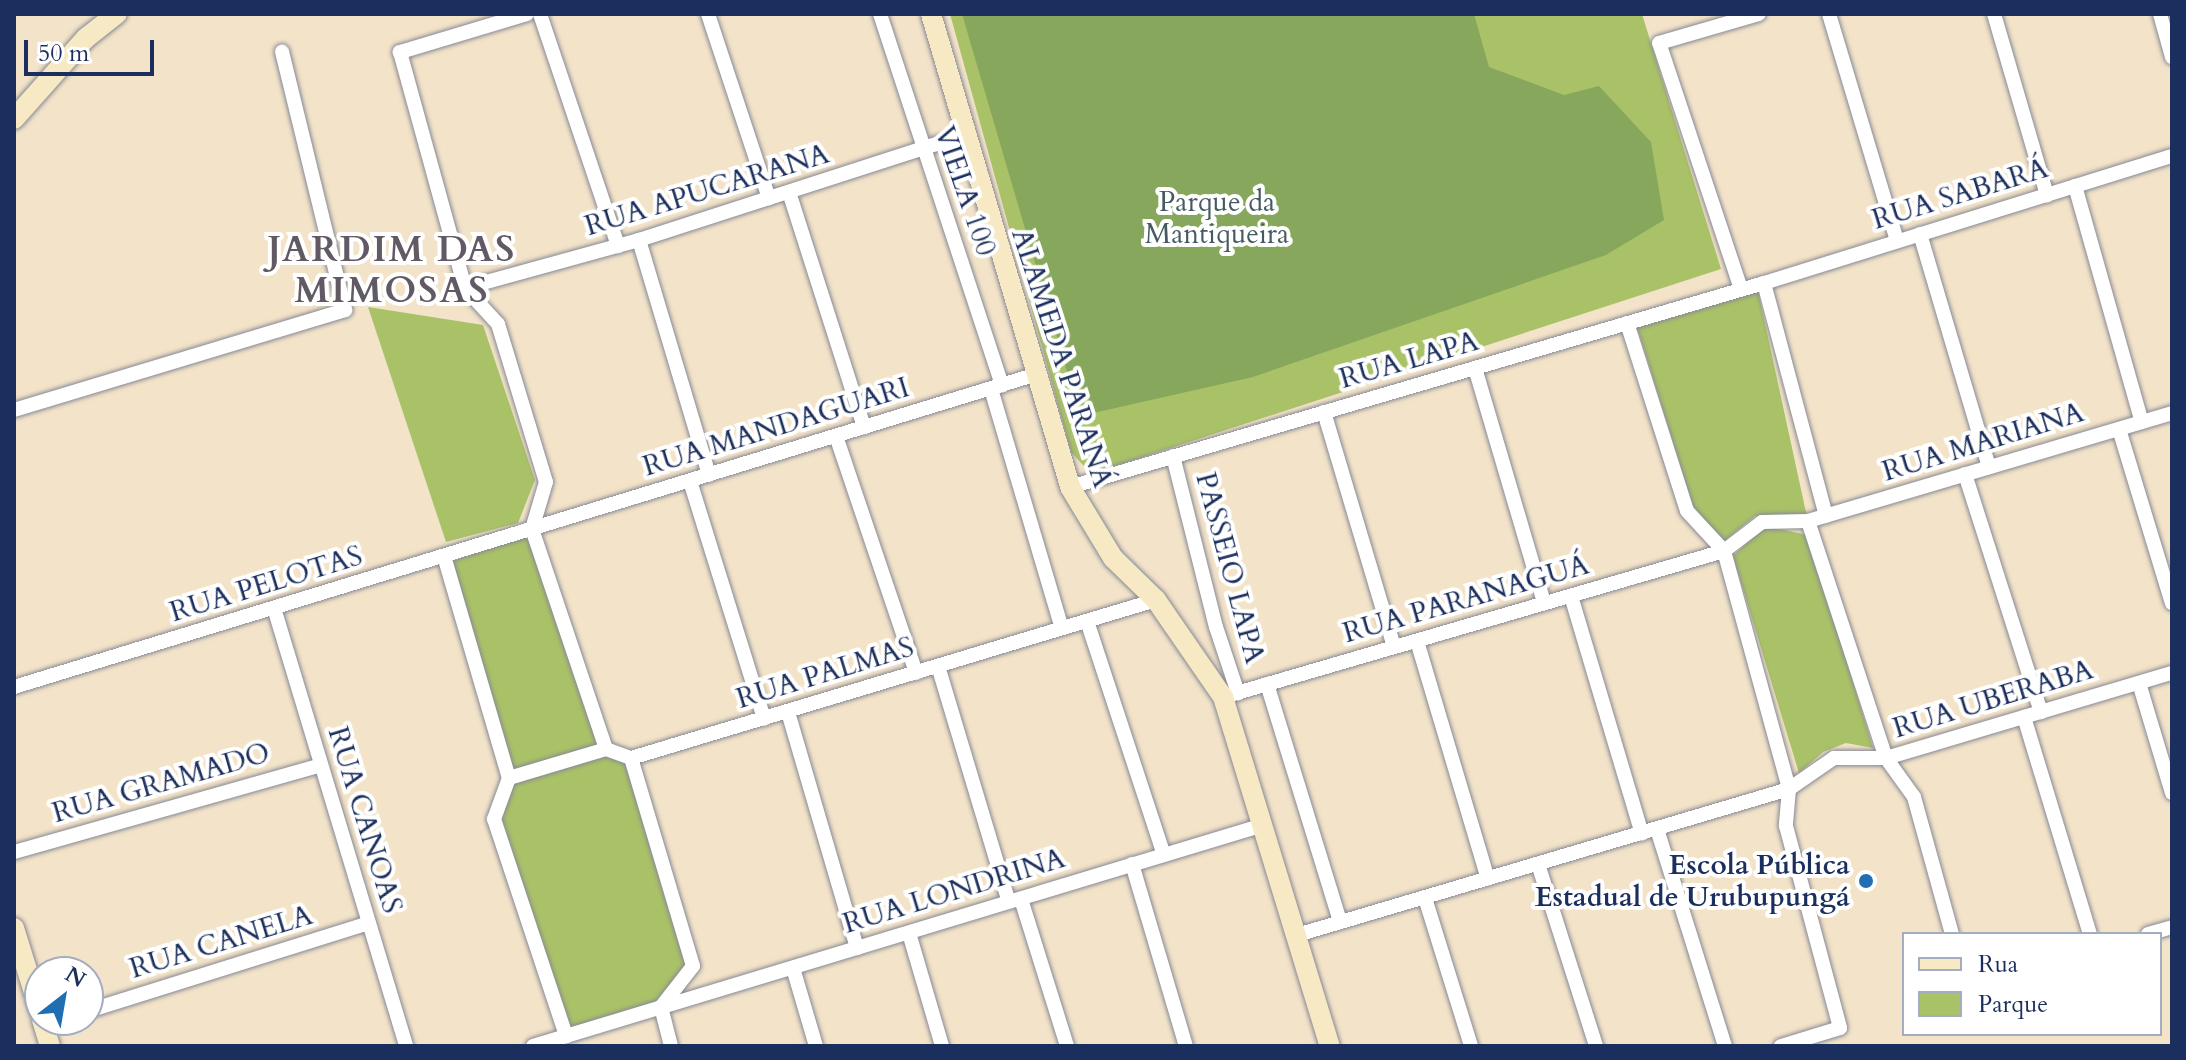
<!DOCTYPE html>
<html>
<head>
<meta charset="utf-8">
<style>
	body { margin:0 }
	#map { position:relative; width:2186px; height:1060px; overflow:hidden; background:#f3e3c9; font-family:Cardo,serif }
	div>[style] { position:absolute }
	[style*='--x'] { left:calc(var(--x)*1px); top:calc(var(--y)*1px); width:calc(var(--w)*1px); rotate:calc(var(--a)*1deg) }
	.green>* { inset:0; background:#aac267 }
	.forest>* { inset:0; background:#87a85c }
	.roads { filter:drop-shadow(0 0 2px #878994) drop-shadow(0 0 2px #878994) }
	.street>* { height:14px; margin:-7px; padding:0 7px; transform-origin:7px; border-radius:7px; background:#fff }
	.secondary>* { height:20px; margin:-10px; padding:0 10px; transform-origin:10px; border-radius:10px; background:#f6e9c3 }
	.dots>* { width:22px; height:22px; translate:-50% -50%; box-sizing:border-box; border:4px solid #fff; border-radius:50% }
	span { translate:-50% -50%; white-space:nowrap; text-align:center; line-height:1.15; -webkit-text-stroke:8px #fff; paint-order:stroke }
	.street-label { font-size:28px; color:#1b2f5e }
	.park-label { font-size:28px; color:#465b61 }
	.poi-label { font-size:28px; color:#1b2f5e; font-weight:700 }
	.right { translate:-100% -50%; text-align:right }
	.district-label { font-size:36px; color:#615a65; font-weight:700; letter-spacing:2px }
	.frame { position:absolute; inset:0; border:16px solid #1b2f5e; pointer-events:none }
	.legend { position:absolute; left:1902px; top:932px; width:260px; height:104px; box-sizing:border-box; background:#fff; border:2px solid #a4acbf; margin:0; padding:10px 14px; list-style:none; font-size:24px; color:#1b2f5e }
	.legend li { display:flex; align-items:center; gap:16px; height:40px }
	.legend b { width:40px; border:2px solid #a4acbf }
	.north { position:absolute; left:24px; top:956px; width:80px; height:80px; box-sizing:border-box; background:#fff; border:2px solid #a4acbf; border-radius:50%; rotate:31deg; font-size:22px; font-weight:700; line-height:32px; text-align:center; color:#1b2f5e }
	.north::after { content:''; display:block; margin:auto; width:28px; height:36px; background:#1f6fb2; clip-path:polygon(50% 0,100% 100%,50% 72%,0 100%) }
	.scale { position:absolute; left:24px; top:40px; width:130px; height:36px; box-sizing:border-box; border:4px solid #1b2f5e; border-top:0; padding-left:10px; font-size:24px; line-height:28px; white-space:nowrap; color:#1b2f5e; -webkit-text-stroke:6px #fff; paint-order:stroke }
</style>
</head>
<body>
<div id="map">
	<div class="green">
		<div style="clip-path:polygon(950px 14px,1642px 14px,1721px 269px,1091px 474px,1071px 452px)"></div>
		<div style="clip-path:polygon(1758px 291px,1807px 517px,1755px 516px,1723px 542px,1693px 506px,1637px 327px)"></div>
		<div style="clip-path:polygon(368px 307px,483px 325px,535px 480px,518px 523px,446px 542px)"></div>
		<div style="clip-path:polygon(1765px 526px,1808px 535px,1873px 748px,1846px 743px,1823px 752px,1799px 773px,1733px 556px)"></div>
		<div style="clip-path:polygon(528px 535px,599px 747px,512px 772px,453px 561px)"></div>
		<div style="clip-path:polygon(605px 755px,627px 762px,688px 963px,655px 1002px,570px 1029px,502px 820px,512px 784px)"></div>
	</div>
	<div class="forest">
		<div style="clip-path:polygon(962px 14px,1474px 14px,1489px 67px,1564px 95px,1599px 86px,1651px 142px,1664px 220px,1606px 255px,1253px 377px,1080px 416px)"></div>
	</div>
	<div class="roads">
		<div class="street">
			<div style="--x:527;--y:14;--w:133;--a:163.3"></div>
			<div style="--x:400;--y:52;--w:245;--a:74.6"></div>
			<div style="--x:465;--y:288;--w:49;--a:47.5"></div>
			<div style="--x:498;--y:324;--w:165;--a:73.1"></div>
			<div style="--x:546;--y:482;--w:49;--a:106.6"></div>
			<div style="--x:532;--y:529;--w:232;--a:71.4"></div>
			<div style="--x:540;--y:14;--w:245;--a:71.4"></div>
			<div style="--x:708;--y:14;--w:194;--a:71.7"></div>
			<div style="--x:880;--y:14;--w:391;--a:71.8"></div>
			<div style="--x:1829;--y:14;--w:237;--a:73.3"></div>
			<div style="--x:1994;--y:14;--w:189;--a:73.7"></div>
			<div style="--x:2160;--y:14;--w:45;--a:74.4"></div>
			<div style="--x:2075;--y:186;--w:245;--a:74.2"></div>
			<div style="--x:789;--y:192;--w:247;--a:72.3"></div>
			<div style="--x:1920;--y:234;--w:243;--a:73.5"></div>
			<div style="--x:639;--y:240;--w:245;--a:73.4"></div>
			<div style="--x:1764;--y:283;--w:241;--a:75.1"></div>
			<div style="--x:465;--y:288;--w:180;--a:-15.4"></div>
			<div style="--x:639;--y:240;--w:342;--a:-17.9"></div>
			<div style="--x:1741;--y:289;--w:259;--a:-108.4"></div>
			<div style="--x:1659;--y:43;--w:104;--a:-16.2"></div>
			<div style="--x:1627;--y:323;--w:197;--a:72.3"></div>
			<div style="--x:1687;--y:511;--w:54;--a:47.2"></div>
			<div style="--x:1724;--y:551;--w:247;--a:74.7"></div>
			<div style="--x:1789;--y:789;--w:37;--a:95"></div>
			<div style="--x:1786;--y:826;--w:209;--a:75"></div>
			<div style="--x:1840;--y:1028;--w:62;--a:163"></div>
			<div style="--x:1475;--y:368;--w:245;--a:73.6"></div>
			<div style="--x:991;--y:389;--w:249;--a:73.5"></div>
			<div style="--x:14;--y:410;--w:346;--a:-16.8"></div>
			<div style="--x:345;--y:310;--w:266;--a:-103.7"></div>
			<div style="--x:1324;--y:412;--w:245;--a:73.4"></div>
			<div style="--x:2119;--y:429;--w:182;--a:73.1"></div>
			<div style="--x:836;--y:436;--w:250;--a:71.3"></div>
			<div style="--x:1173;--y:456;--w:176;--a:75.9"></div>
			<div style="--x:1216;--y:627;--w:70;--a:71.6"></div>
			<div style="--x:1965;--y:474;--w:250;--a:72.3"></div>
			<div style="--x:690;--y:481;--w:249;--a:72.7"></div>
			<div style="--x:1070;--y:487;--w:723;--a:-16.38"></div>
			<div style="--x:1764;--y:283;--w:427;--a:-17.3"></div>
			<div style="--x:1808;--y:521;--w:250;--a:71.8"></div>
			<div style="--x:1886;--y:758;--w:48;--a:54.3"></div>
			<div style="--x:1914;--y:797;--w:142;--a:74.5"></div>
			<div style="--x:444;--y:556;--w:231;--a:73.7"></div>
			<div style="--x:509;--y:778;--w:44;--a:110.1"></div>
			<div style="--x:494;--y:819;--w:229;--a:71.6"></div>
			<div style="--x:1571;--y:596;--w:248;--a:73.4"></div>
			<div style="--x:274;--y:608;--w:457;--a:73.2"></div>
			<div style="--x:1087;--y:621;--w:246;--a:71.8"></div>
			<div style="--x:1417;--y:641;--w:248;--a:73.4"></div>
			<div style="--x:938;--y:666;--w:246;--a:73.3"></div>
			<div style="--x:2139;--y:683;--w:115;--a:73.3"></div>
			<div style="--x:1267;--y:684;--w:249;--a:72.9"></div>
			<div style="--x:14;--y:687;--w:1067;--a:-17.01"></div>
			<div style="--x:1223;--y:697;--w:522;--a:-16.25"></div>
			<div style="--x:1724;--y:551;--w:48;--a:-37.3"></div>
			<div style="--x:1762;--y:522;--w:46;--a:-1.2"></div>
			<div style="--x:1808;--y:521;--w:380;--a:-16.5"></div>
			<div style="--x:788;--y:712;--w:246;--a:73.7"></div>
			<div style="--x:2024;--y:717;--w:227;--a:73.1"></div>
			<div style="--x:631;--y:758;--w:217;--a:73.4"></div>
			<div style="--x:693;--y:966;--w:52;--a:128"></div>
			<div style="--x:661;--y:1007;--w:40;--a:75.6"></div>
			<div style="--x:509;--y:778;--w:101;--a:-16.6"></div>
			<div style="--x:606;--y:749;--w:27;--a:20"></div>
			<div style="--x:631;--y:758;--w:548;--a:-16.75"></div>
			<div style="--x:1657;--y:829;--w:227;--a:72.6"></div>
			<div style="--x:14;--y:852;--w:319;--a:-15.8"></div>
			<div style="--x:1132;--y:864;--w:190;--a:73.5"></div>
			<div style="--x:1538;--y:864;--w:191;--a:72.3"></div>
			<div style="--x:1425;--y:898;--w:155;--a:72.7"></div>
			<div style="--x:1021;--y:899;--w:154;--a:72.6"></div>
			<div style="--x:909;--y:933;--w:118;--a:73.7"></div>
			<div style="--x:2148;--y:934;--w:25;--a:-16"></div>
			<div style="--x:1297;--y:935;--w:513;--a:-16.53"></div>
			<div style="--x:1789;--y:789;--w:55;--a:-34.6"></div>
			<div style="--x:1834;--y:758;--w:52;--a:0"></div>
			<div style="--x:1886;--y:758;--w:298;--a:-16.6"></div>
			<div style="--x:793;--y:968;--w:81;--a:73.6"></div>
			<div style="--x:88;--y:1011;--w:294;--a:-17.4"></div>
			<div style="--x:533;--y:1046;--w:763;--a:-16.84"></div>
		</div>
		<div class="secondary">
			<div style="--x:931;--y:14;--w:493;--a:73.6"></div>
			<div style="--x:1070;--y:487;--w:83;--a:58.8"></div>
			<div style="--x:1113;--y:558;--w:60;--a:44.3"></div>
			<div style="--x:1156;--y:600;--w:118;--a:55.4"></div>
			<div style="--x:1223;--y:697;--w:365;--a:73"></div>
			<div style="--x:14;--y:119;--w:108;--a:-48.4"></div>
			<div style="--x:86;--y:38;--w:39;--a:-38"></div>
			<div style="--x:14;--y:928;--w:88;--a:72.8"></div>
			<div style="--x:42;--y:1020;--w:27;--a:73"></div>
		</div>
	</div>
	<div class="dots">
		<div style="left:1866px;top:881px;background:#1f6fb2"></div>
	</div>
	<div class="street-label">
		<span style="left:707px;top:190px;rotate:-17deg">RUA APUCARANA</span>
		<span style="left:965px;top:191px;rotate:71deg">VIELA 100</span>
		<span style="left:1960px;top:194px;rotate:-17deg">RUA SABARÁ</span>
		<span style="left:1062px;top:358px;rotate:72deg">ALAMEDA PARANÁ</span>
		<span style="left:1409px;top:360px;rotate:-16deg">RUA LAPA</span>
		<span style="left:776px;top:427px;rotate:-17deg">RUA MANDAGUARI</span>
		<span style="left:1983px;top:442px;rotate:-17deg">RUA MARIANA</span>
		<span style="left:1230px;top:568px;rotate:75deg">PASSEIO LAPA</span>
		<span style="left:266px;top:584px;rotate:-17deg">RUA PELOTAS</span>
		<span style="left:1466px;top:599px;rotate:-16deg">RUA PARANAGUÁ</span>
		<span style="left:825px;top:673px;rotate:-17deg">RUA PALMAS</span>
		<span style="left:1993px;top:699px;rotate:-17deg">RUA UBERABA</span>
		<span style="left:161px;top:783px;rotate:-16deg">RUA GRAMADO</span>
		<span style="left:365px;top:820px;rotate:73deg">RUA CANOAS</span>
		<span style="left:954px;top:891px;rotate:-17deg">RUA LONDRINA</span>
		<span style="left:221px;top:942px;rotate:-17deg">RUA CANELA</span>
	</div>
	<div class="park-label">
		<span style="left:1217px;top:218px">Parque da<br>Mantiqueira</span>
	</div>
	<div class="poi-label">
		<span class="right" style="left:1850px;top:881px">Escola Pública<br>Estadual de Urubupungá</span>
	</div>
	<div class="district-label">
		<span style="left:392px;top:270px">JARDIM DAS<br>MIMOSAS</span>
	</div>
	<div class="frame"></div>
	<ul class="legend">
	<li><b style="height:10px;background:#f6e9c3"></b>Rua</li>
	<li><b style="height:22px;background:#aac267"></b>Parque</li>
	</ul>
	<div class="north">N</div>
	<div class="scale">50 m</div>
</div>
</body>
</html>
